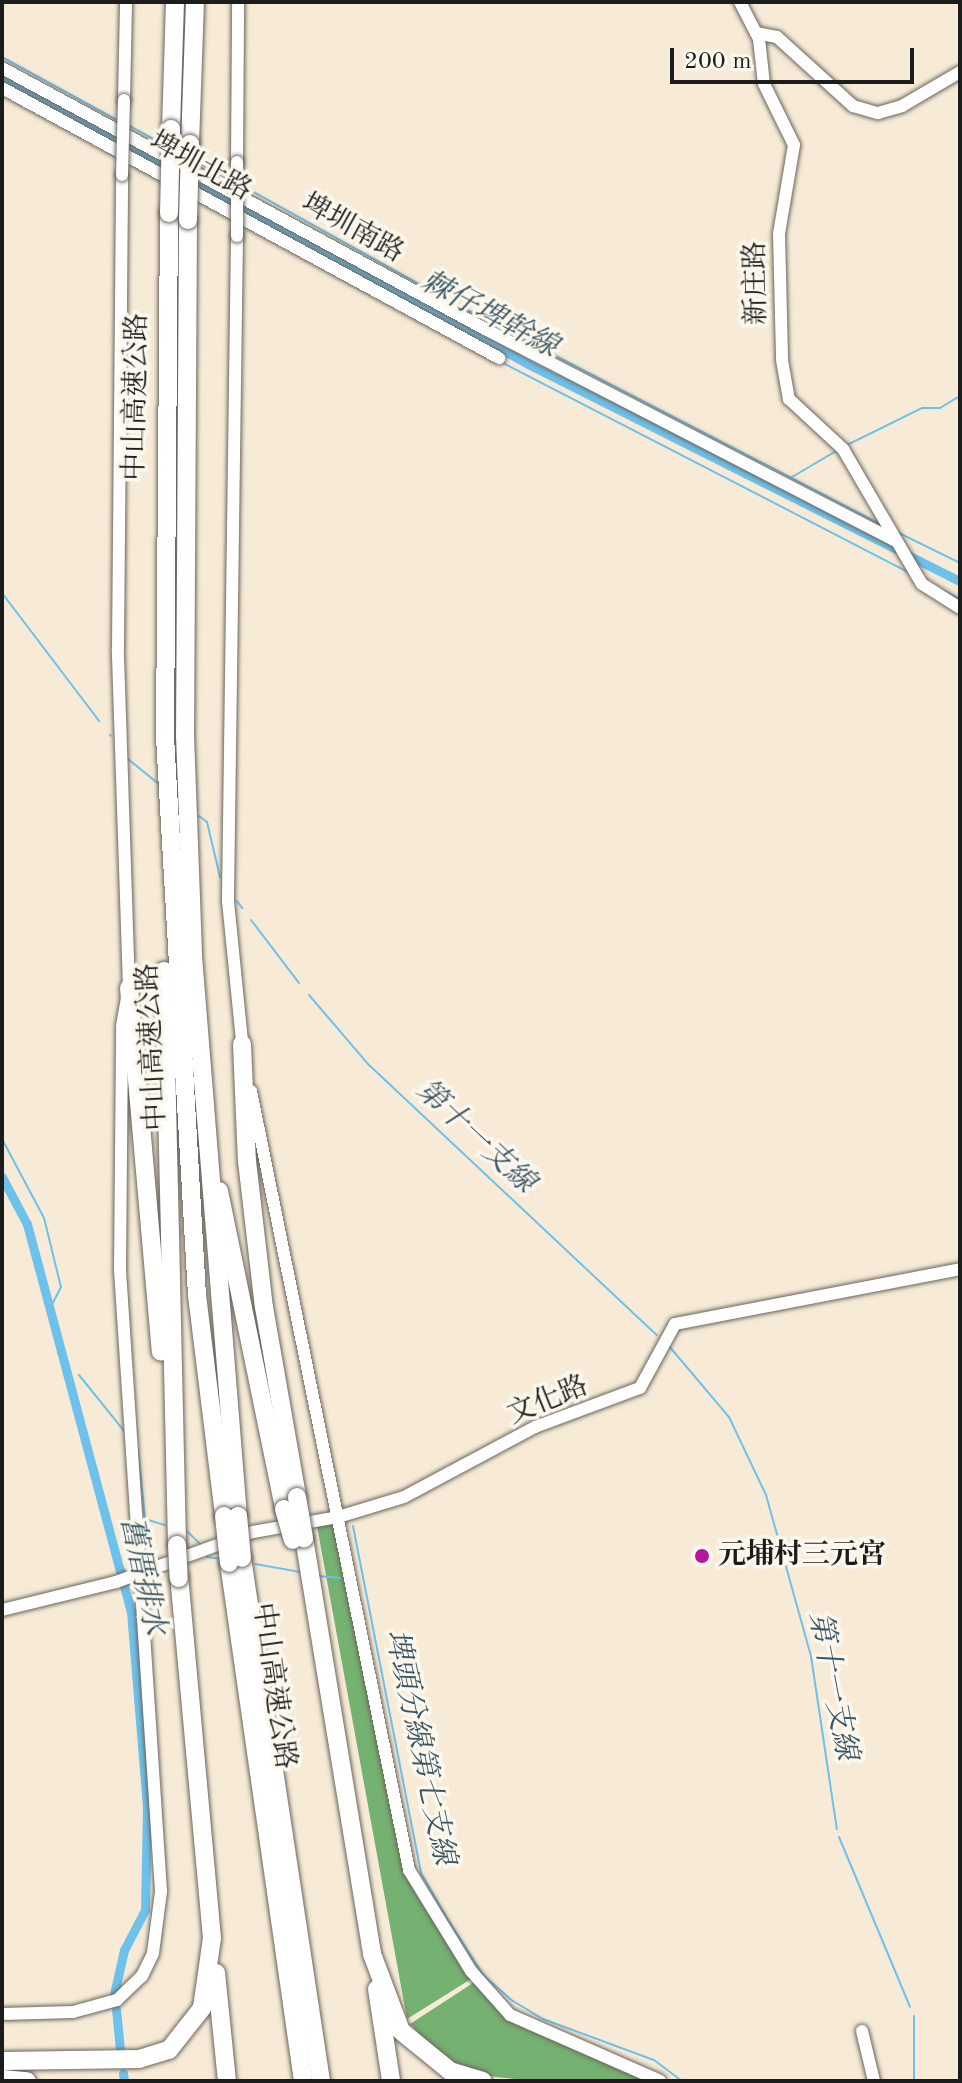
<!DOCTYPE html>
<html>
<head>
<meta charset="utf-8">
<style>
	body { margin:0 }
	#map { position:relative; width:962px; height:2083px; overflow:hidden; background:#f7ebd7; font-family:"Old Standard TT","Noto Serif TC",serif }
	div>[style] { position:absolute }
	[style*='--x'] { left:calc(var(--x)*1px); top:calc(var(--y)*1px); width:calc(var(--w)*1px); rotate:calc(var(--a)*1deg) }
	.forest>* { inset:0; background:#75b170 }
	.stream>* { height:2px; margin:-1px; padding:0 1px; transform-origin:1px; border-radius:1px; background:#6ec1ea }
	.canal>* { height:9px; margin:-4.5px; padding:0 4.5px; transform-origin:4.5px; border-radius:4.5px; background:#6ec1ea }
	.roads { filter:drop-shadow(0 0 2px #69645d) drop-shadow(0 0 2px #69645d) }
	.minor>* { height:12px; margin:-6px; padding:0 6px; transform-origin:6px; border-radius:6px; background:#fff }
	.highway>* { height:18px; margin:-9px; padding:0 9px; transform-origin:9px; border-radius:9px; background:#fff }
	.bridges { filter:drop-shadow(0 0 2px #69645d) drop-shadow(0 0 2px #69645d) }
	.minor-bridge>* { height:12px; margin:-6px; padding:0 6px; transform-origin:6px; border-radius:6px; background:#fff }
	.highway-bridge>* { height:18px; margin:-9px; padding:0 9px; transform-origin:9px; border-radius:9px; background:#fff }
	.dots>* { width:22px; height:22px; translate:-50% -50%; box-sizing:border-box; border:4px solid #fbf7ec; border-radius:50% }
	span { translate:-50% -50%; white-space:nowrap; text-align:center; line-height:1.15; -webkit-text-stroke:7px #fbf7ec; paint-order:stroke }
	.street-label { font-size:28px; color:#1c1c1c }
	.poi-label { font-size:28px; color:#1c1c1c; font-weight:700 }
	.left { translate:0 -50%; text-align:left }
	.water-label { font-size:30px; color:#395664; font-style:italic }
	.frame { position:absolute; inset:0; border:4px solid #1c1c1c; pointer-events:none }
	.scale { position:absolute; left:670px; top:48px; width:244px; height:36px; box-sizing:border-box; border:4px solid #1c1c1c; border-top:0; padding-left:10px; font-size:24px; line-height:28px; white-space:nowrap; color:#1c1c1c; -webkit-text-stroke:6px #fbf7ec; paint-order:stroke }
</style>
</head>
<body>
<div id="map">
	<div class="forest">
		<div style="clip-path:polygon(334px 1522px,402px 1860px,418px 1897px,471px 1979px,407px 2019px,317px 1526px)"></div>
		<div style="clip-path:polygon(473px 1983px,526px 2029px,653px 2081px,533px 2081px,477px 2075px,451px 2066px,410px 2024px)"></div>
	</div>
	<div class="stream">
		<div style="--x:2;--y:57;--w:131;--a:28.7"></div>
		<div style="--x:130;--y:126;--w:38;--a:29"></div>
		<div style="--x:197;--y:162;--w:38;--a:29"></div>
		<div style="--x:243;--y:186;--w:237;--a:29.1"></div>
		<div style="--x:450;--y:301;--w:485;--a:27.4"></div>
		<div style="--x:503;--y:363;--w:458;--a:27.3"></div>
		<div style="--x:847;--y:445;--w:84;--a:-26.3"></div>
		<div style="--x:922;--y:408;--w:18;--a:0"></div>
		<div style="--x:940;--y:408;--w:23;--a:-31"></div>
		<div style="--x:792;--y:477;--w:53;--a:-30.4"></div>
		<div style="--x:897;--y:532;--w:70;--a:26.2"></div>
		<div style="--x:944;--y:591;--w:18;--a:27"></div>
		<div style="--x:2;--y:593;--w:161;--a:52.8"></div>
		<div style="--x:110;--y:735;--w:1;--a:45"></div>
		<div style="--x:128;--y:759;--w:41;--a:39.1"></div>
		<div style="--x:199;--y:816;--w:10;--a:37"></div>
		<div style="--x:207;--y:822;--w:57;--a:76.7"></div>
		<div style="--x:237;--y:901;--w:9;--a:54"></div>
		<div style="--x:251;--y:920;--w:79;--a:52.7"></div>
		<div style="--x:309;--y:995;--w:91;--a:49.5"></div>
		<div style="--x:368;--y:1064;--w:396;--a:43.2"></div>
		<div style="--x:2;--y:1139;--w:89;--a:62"></div>
		<div style="--x:44;--y:1218;--w:71;--a:76.2"></div>
		<div style="--x:61;--y:1287;--w:28;--a:117"></div>
		<div style="--x:669;--y:1346;--w:93;--a:49.8"></div>
		<div style="--x:729;--y:1417;--w:86;--a:64.6"></div>
		<div style="--x:766;--y:1495;--w:167;--a:74.4"></div>
		<div style="--x:811;--y:1656;--w:175;--a:81.5"></div>
		<div style="--x:58;--y:1353;--w:8;--a:45"></div>
		<div style="--x:79;--y:1375;--w:73;--a:51.1"></div>
		<div style="--x:138;--y:1451;--w:68;--a:84.1"></div>
		<div style="--x:145;--y:1519;--w:21;--a:17"></div>
		<div style="--x:353;--y:1526;--w:354;--a:78.9"></div>
		<div style="--x:421;--y:1873;--w:54;--a:60.1"></div>
		<div style="--x:448;--y:1920;--w:67;--a:57.3"></div>
		<div style="--x:484;--y:1976;--w:38;--a:41"></div>
		<div style="--x:513;--y:2001;--w:35;--a:31"></div>
		<div style="--x:543;--y:2019;--w:118;--a:20.3"></div>
		<div style="--x:654;--y:2060;--w:35;--a:37"></div>
		<div style="--x:188;--y:1532;--w:17;--a:45"></div>
		<div style="--x:207;--y:1557;--w:15;--a:8"></div>
		<div style="--x:255;--y:1564;--w:46;--a:10.1"></div>
		<div style="--x:318;--y:1576;--w:24;--a:5"></div>
		<div style="--x:839;--y:1837;--w:184;--a:67.3"></div>
		<div style="--x:914;--y:2016;--w:65;--a:90"></div>
	</div>
	<div class="canal">
		<div style="--x:2;--y:77;--w:192;--a:28.6"></div>
		<div style="--x:187;--y:178;--w:388;--a:28.6"></div>
		<div style="--x:528;--y:364;--w:483;--a:26.7"></div>
		<div style="--x:2;--y:1177;--w:53;--a:62"></div>
		<div style="--x:27;--y:1224;--w:402;--a:75"></div>
		<div style="--x:131;--y:1612;--w:195;--a:85.3"></div>
		<div style="--x:147;--y:1806;--w:104;--a:91.1"></div>
		<div style="--x:145;--y:1910;--w:45;--a:117.7"></div>
		<div style="--x:124;--y:1950;--w:45;--a:102.8"></div>
		<div style="--x:116;--y:2009;--w:41;--a:84.4"></div>
		<div style="--x:123;--y:2073;--w:8;--a:83"></div>
	</div>
	<div class="roads">
		<div class="minor">
			<div style="--x:740;--y:2;--w:42;--a:62.8"></div>
			<div style="--x:759;--y:39;--w:45;--a:83.7"></div>
			<div style="--x:764;--y:84;--w:68;--a:63.8"></div>
			<div style="--x:794;--y:145;--w:90;--a:99.6"></div>
			<div style="--x:779;--y:234;--w:126;--a:88.6"></div>
			<div style="--x:782;--y:360;--w:40;--a:80"></div>
			<div style="--x:789;--y:399;--w:74;--a:42.8"></div>
			<div style="--x:843;--y:449;--w:156;--a:59.7"></div>
			<div style="--x:922;--y:584;--w:45;--a:32.3"></div>
			<div style="--x:756;--y:33;--w:21;--a:11"></div>
			<div style="--x:777;--y:37;--w:103;--a:42.2"></div>
			<div style="--x:853;--y:106;--w:26;--a:16"></div>
			<div style="--x:878;--y:113;--w:25;--a:-16"></div>
			<div style="--x:902;--y:106;--w:67;--a:-30.4"></div>
			<div style="--x:2;--y:68;--w:549;--a:28.39"></div>
			<div style="--x:485;--y:329;--w:460;--a:27.3"></div>
			<div style="--x:2;--y:88;--w:566;--a:28.51"></div>
			<div style="--x:124;--y:100;--w:98;--a:-88.8"></div>
			<div style="--x:237;--y:162;--w:160;--a:-89.6"></div>
			<div style="--x:237;--y:236;--w:665;--a:90.78"></div>
			<div style="--x:228;--y:901;--w:150;--a:84.3"></div>
			<div style="--x:251;--y:1091;--w:795;--a:78.53"></div>
			<div style="--x:409;--y:1870;--w:119;--a:58.5"></div>
			<div style="--x:471;--y:1971;--w:59;--a:48.4"></div>
			<div style="--x:510;--y:2015;--w:164;--a:23.7"></div>
			<div style="--x:2;--y:1610;--w:117;--a:-13.8"></div>
			<div style="--x:116;--y:1582;--w:146;--a:-20.1"></div>
			<div style="--x:253;--y:1532;--w:86;--a:-10"></div>
			<div style="--x:338;--y:1517;--w:69;--a:-16.9"></div>
			<div style="--x:404;--y:1497;--w:149;--a:-28.1"></div>
			<div style="--x:535;--y:1427;--w:112;--a:-20.4"></div>
			<div style="--x:640;--y:1388;--w:73;--a:-61.3"></div>
			<div style="--x:675;--y:1324;--w:290;--a:-10.9"></div>
			<div style="--x:2;--y:2014;--w:71;--a:-1.6"></div>
			<div style="--x:73;--y:2012;--w:46;--a:-15.3"></div>
			<div style="--x:117;--y:2000;--w:35;--a:-44"></div>
			<div style="--x:142;--y:1976;--w:25;--a:-64"></div>
			<div style="--x:153;--y:1953;--w:63;--a:-82.6"></div>
			<div style="--x:161;--y:1891;--w:622;--a:-93.78"></div>
			<div style="--x:120;--y:1270;--w:244;--a:-89.5"></div>
			<div style="--x:122;--y:1026;--w:39;--a:-80"></div>
			<div style="--x:129;--y:988;--w:340;--a:-91.9"></div>
			<div style="--x:118;--y:648;--w:473;--a:-89.5"></div>
			<div style="--x:862;--y:2031;--w:51;--a:76.5"></div>
		</div>
		<div class="highway">
			<div style="--x:171;--y:129;--w:127;--a:-88.2"></div>
			<div style="--x:190;--y:144;--w:142;--a:-88"></div>
			<div style="--x:169;--y:213;--w:524;--a:90.44"></div>
			<div style="--x:165;--y:737;--w:559;--a:86.72"></div>
			<div style="--x:197;--y:1295;--w:223;--a:83"></div>
			<div style="--x:188;--y:220;--w:515;--a:90.33"></div>
			<div style="--x:185;--y:735;--w:221;--a:87.9"></div>
			<div style="--x:193;--y:956;--w:562;--a:85.41"></div>
			<div style="--x:164;--y:971;--w:574;--a:88.7"></div>
			<div style="--x:129;--y:988;--w:365;--a:85"></div>
			<div style="--x:242;--y:1044;--w:117;--a:87.6"></div>
			<div style="--x:247;--y:1161;--w:147;--a:83.4"></div>
			<div style="--x:264;--y:1307;--w:193;--a:80.1"></div>
			<div style="--x:219;--y:1191;--w:325;--a:78.4"></div>
			<div style="--x:304;--y:1538;--w:422;--a:80.7"></div>
			<div style="--x:372;--y:1954;--w:82;--a:69.4"></div>
			<div style="--x:401;--y:2031;--w:63;--a:39.2"></div>
			<div style="--x:450;--y:2071;--w:34;--a:17"></div>
			<div style="--x:242;--y:1558;--w:529;--a:81.41"></div>
			<div style="--x:229;--y:1563;--w:523;--a:81.87"></div>
			<div style="--x:216;--y:1973;--w:109;--a:84.2"></div>
			<div style="--x:377;--y:1989;--w:93;--a:81.3"></div>
			<div style="--x:2;--y:2061;--w:137;--a:-0.8"></div>
			<div style="--x:139;--y:2059;--w:31;--a:-17"></div>
			<div style="--x:169;--y:2050;--w:53;--a:-51.8"></div>
			<div style="--x:202;--y:2008;--w:71;--a:-81.9"></div>
			<div style="--x:212;--y:1938;--w:362;--a:-95.2"></div>
			<div style="--x:2;--y:2079;--w:25;--a:5"></div>
		</div>
	</div>
	<div class="bridges">
		<div class="minor-bridge">
			<div style="--x:122;--y:175;--w:75;--a:-88.5"></div>
			<div style="--x:237;--y:236;--w:74;--a:-90"></div>
		</div>
		<div class="highway-bridge">
			<div style="--x:169;--y:213;--w:84;--a:-88.6"></div>
			<div style="--x:188;--y:220;--w:76;--a:-88.5"></div>
			<div style="--x:297;--y:1497;--w:42;--a:80.3"></div>
			<div style="--x:284;--y:1509;--w:32;--a:74"></div>
			<div style="--x:224;--y:1516;--w:47;--a:83.9"></div>
			<div style="--x:238;--y:1516;--w:42;--a:84.6"></div>
			<div style="--x:177;--y:1545;--w:33;--a:87"></div>
		</div>
	</div>
	<div class="dots">
		<div style="left:702px;top:1556px;background:#b5179e"></div>
	</div>
	<div class="street-label">
		<span style="left:200px;top:167px;rotate:29deg">埤圳北路</span>
		<span style="left:352px;top:229px;rotate:29deg">埤圳南路</span>
		<span style="left:757px;top:283px;rotate:-91deg">新庄路</span>
		<span style="left:137px;top:397px;rotate:-89deg">中山高速公路</span>
		<span style="left:153px;top:1047px;rotate:-93deg">中山高速公路</span>
		<span style="left:548px;top:1401px;rotate:-22deg">文化路</span>
		<span style="left:273px;top:1686px;rotate:82deg">中山高速公路</span>
	</div>
	<div class="poi-label">
		<span class="left" style="left:718px;top:1556px">元埔村三元宮</span>
	</div>
	<div class="water-label">
		<span style="left:489px;top:315px;rotate:28deg">棘仔埤幹線</span>
		<span style="left:475px;top:1137px;rotate:43deg">第十一支線</span>
		<span style="left:142px;top:1576px;rotate:78deg">舊厝排水</span>
		<span style="left:832px;top:1686px;rotate:79deg">第十一支線</span>
		<span style="left:419px;top:1747px;rotate:78deg">埤頭分線第七支線</span>
	</div>
	<div class="frame"></div>
	<div class="scale">200 m</div>
</div>
</body>
</html>
